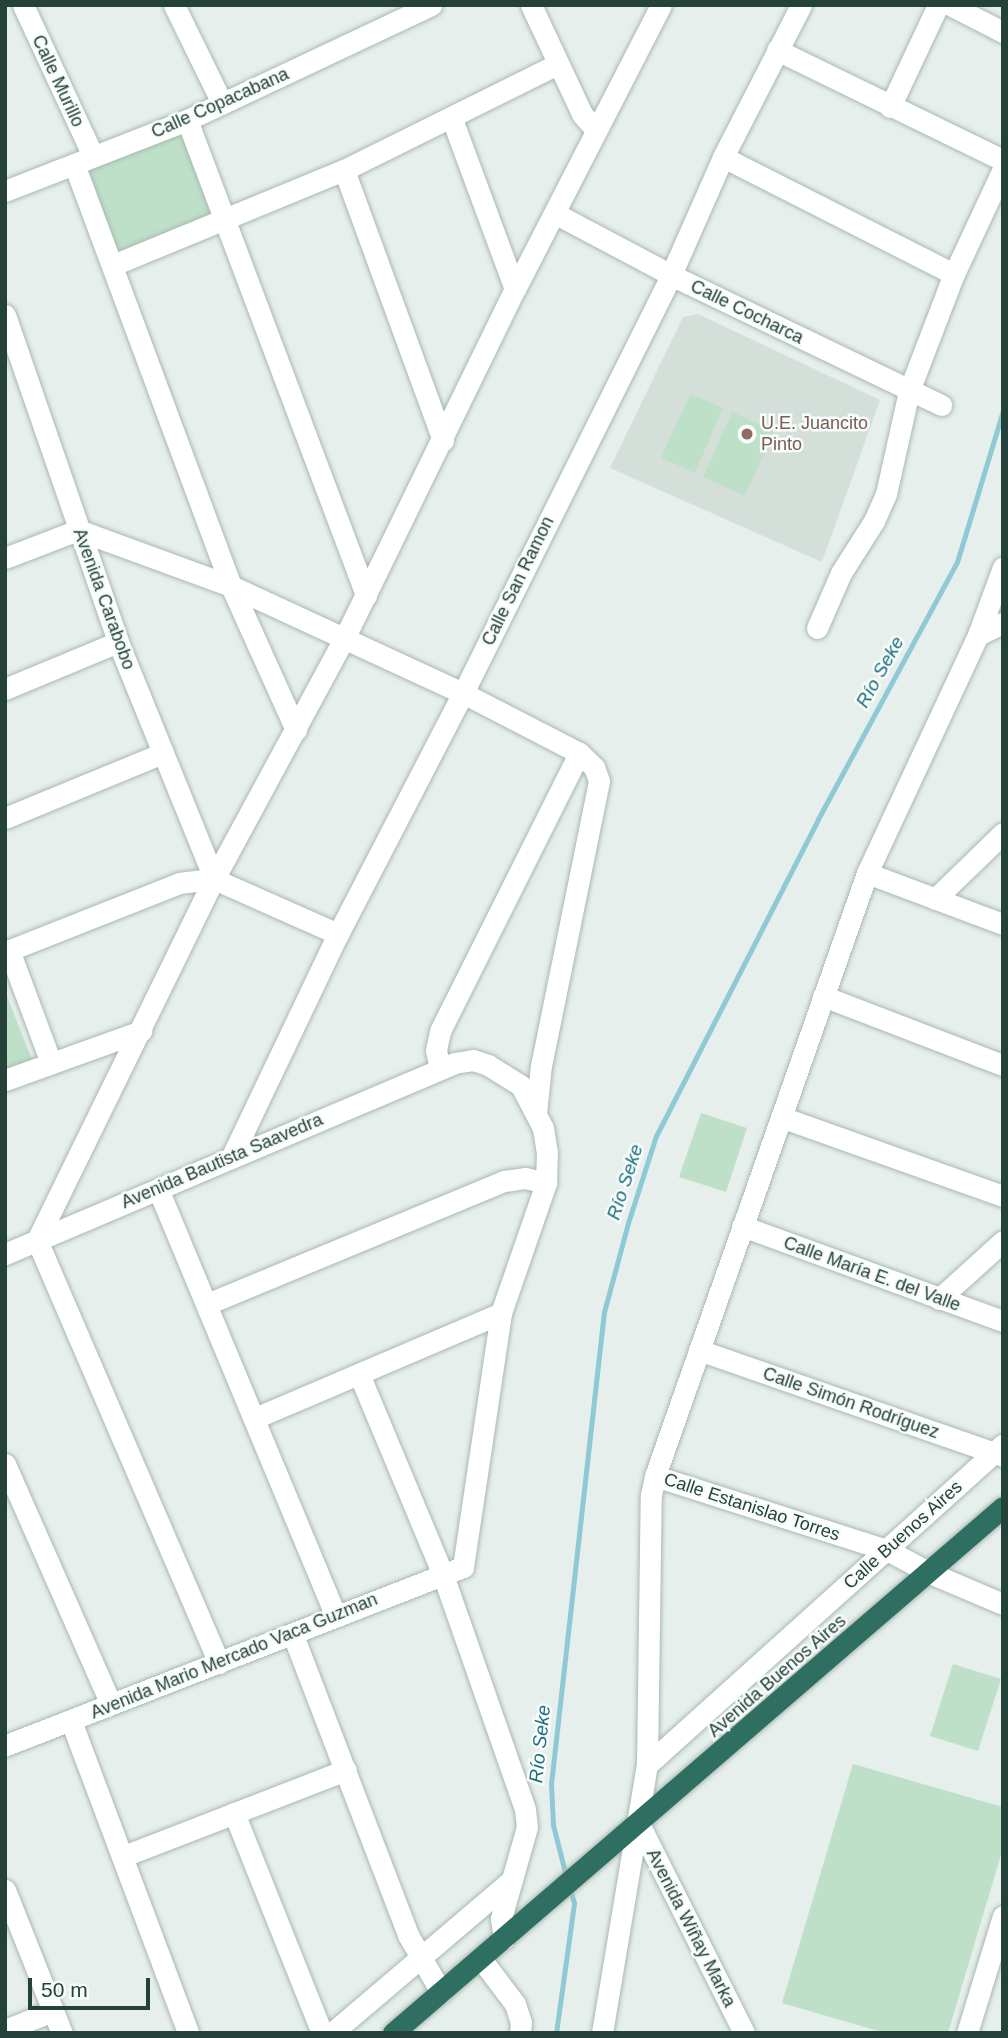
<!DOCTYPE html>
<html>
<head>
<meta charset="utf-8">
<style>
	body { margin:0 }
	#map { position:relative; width:1008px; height:2038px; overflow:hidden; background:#e6efeb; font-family:Arial,sans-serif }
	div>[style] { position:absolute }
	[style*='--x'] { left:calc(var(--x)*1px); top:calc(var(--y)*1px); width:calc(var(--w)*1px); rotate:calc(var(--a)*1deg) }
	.built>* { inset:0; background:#d4dfda }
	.green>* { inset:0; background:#bfe0c8 }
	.stream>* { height:5px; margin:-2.5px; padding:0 2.5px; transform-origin:2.5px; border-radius:2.5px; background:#8ec9d4 }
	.roads { filter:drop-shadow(0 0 2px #a8b8b2) drop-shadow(0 0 2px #a8b8b2) }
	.minor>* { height:21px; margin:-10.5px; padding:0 10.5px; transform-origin:10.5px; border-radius:10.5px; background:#fff }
	.highway>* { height:21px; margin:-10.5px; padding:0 10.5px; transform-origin:10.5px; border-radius:10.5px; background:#2f6f62 }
	.dots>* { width:19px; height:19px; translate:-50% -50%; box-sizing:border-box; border:4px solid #f7fbf9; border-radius:50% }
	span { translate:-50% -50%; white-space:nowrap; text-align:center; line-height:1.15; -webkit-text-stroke:5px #f7fbf9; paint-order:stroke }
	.street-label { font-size:18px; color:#24423a }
	.education-label { font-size:18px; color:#785e54 }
	.left { translate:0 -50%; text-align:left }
	.water-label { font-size:19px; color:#1c6f80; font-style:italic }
	.frame { position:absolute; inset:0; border:7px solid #24423a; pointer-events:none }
	.scale { position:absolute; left:28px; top:1978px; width:122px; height:32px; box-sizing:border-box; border:4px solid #24423a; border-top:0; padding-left:9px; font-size:21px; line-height:24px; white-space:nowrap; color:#24423a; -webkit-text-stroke:5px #f7fbf9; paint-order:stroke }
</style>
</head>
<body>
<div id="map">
	<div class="built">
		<div style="clip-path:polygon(698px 314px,880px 400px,822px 562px,610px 468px,683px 317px)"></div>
	</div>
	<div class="green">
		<div style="clip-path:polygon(184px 132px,217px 218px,118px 256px,85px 170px)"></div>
		<div style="clip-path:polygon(690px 394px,723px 408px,695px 473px,661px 458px)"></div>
		<div style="clip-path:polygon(732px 412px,774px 431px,745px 496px,703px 477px)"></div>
		<div style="clip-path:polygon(5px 991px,33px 1062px,5px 1072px)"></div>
		<div style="clip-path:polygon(701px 1113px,747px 1128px,726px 1192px,679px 1177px)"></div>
		<div style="clip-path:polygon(953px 1664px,1001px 1679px,978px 1751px,930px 1736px)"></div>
		<div style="clip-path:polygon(853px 1764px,1003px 1807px,1003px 1848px,948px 2033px,885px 2033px,782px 2003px)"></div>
	</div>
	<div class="stream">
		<div style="--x:566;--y:1876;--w:53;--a:-104.3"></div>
		<div style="--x:553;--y:1825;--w:41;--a:-92.8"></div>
		<div style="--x:551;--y:1784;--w:475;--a:-83.6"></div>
		<div style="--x:604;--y:1312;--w:92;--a:-74.9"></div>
		<div style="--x:628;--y:1223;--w:91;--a:-72.2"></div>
		<div style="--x:656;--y:1136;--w:356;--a:-62.9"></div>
		<div style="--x:818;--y:819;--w:292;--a:-61.6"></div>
		<div style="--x:957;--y:562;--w:158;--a:-73.1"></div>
		<div style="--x:556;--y:2033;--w:131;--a:-82.1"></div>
		<div style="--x:574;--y:1903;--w:15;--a:-106"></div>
	</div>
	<div class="roads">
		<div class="minor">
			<div style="--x:23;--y:5;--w:166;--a:65.1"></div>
			<div style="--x:174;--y:5;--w:109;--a:63.9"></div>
			<div style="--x:531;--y:5;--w:120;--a:64.9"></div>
			<div style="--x:582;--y:114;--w:21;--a:49"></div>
			<div style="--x:950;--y:5;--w:59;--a:27"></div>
			<div style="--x:777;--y:50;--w:251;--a:26"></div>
			<div style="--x:890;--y:107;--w:113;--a:-64.8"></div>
			<div style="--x:452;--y:119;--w:181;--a:69.7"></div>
			<div style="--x:187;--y:120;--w:508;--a:69.35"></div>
			<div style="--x:723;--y:157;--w:259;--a:26.9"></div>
			<div style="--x:74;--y:164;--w:450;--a:69.6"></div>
			<div style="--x:231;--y:586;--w:158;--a:65.7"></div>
			<div style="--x:344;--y:170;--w:288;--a:69.9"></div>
			<div style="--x:5;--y:191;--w:195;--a:-21.3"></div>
			<div style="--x:187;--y:120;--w:270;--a:-25.2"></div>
			<div style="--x:556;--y:214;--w:130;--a:27.9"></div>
			<div style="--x:671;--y:275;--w:300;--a:25.7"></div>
			<div style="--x:113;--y:265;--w:250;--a:-22.4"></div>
			<div style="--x:344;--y:170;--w:239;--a:-26.4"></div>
			<div style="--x:5;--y:315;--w:346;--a:70.9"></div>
			<div style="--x:118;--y:642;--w:256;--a:67.9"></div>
			<div style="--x:5;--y:558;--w:78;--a:-21"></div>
			<div style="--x:78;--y:530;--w:163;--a:20.1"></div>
			<div style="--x:231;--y:586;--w:255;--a:24.8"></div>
			<div style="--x:463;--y:693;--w:131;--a:27.3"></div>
			<div style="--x:579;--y:753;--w:21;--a:43"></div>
			<div style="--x:594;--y:767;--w:15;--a:70"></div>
			<div style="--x:599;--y:781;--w:290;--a:101.5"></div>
			<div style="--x:541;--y:1065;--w:48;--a:95.9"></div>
			<div style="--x:817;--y:628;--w:60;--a:-66.4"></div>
			<div style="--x:841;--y:573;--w:62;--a:-57.6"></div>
			<div style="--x:874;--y:521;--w:30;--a:-66"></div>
			<div style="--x:886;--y:494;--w:106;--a:-77.4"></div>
			<div style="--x:909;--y:391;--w:125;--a:-69"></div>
			<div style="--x:954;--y:274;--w:116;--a:-65"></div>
			<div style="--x:978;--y:635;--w:72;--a:-69.8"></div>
			<div style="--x:5;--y:689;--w:122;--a:-22.6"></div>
			<div style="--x:5;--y:818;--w:171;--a:-22.4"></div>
			<div style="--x:867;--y:873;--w:145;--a:20.6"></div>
			<div style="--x:935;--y:899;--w:95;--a:-44.1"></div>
			<div style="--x:9;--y:950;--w:121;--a:69.6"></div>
			<div style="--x:5;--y:952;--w:187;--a:-21.6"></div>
			<div style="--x:179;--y:883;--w:35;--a:-7"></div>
			<div style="--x:214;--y:879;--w:136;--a:23.9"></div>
			<div style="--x:823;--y:996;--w:193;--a:21"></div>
			<div style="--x:440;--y:1068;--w:18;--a:-103"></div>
			<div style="--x:436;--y:1050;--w:19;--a:-78"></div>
			<div style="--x:440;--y:1031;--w:311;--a:-63.4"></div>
			<div style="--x:5;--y:1080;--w:145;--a:-19.8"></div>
			<div style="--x:781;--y:1117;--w:236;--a:19.6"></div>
			<div style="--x:232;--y:1156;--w:246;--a:-64.5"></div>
			<div style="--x:338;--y:934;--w:271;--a:-62.6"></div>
			<div style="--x:463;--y:693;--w:467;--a:-63.5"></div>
			<div style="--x:671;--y:275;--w:129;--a:-66.2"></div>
			<div style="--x:723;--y:157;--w:171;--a:-62.8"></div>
			<div style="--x:158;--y:1189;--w:463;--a:67.4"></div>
			<div style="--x:742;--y:1226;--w:278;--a:20"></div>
			<div style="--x:5;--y:1254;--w:488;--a:-23"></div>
			<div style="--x:454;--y:1063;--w:19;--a:-9"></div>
			<div style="--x:473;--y:1060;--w:16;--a:18"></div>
			<div style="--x:488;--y:1065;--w:39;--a:32"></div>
			<div style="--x:521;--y:1086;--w:47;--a:62.4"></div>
			<div style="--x:543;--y:1128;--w:25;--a:81"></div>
			<div style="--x:547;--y:1153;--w:30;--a:92"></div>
			<div style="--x:546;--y:1183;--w:138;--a:109.1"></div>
			<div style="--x:501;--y:1313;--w:257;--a:98.5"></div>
			<div style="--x:463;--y:1567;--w:492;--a:158.7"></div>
			<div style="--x:939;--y:1299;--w:86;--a:-42.2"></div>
			<div style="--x:207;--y:1304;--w:321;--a:-22.5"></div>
			<div style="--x:504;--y:1181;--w:21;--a:-8"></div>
			<div style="--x:525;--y:1178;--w:22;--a:13"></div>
			<div style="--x:699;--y:1350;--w:322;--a:19.2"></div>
			<div style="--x:359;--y:1374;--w:218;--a:67.3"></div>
			<div style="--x:443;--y:1575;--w:248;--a:70.7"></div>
			<div style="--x:525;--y:1809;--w:18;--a:84"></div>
			<div style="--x:527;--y:1827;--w:95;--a:105.9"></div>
			<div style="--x:501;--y:1918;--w:21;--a:82"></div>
			<div style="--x:255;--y:1418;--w:267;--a:-23.1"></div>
			<div style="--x:5;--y:1464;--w:262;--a:66.2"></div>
			<div style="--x:655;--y:1476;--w:244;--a:17.7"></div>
			<div style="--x:887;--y:1550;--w:49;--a:28.1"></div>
			<div style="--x:930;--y:1573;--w:79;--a:23"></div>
			<div style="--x:293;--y:1635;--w:321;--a:69"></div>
			<div style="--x:408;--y:1935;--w:66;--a:59.9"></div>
			<div style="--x:219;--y:1663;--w:460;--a:-113.3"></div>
			<div style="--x:37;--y:1240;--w:402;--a:-63.9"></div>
			<div style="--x:214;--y:879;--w:273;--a:-61.6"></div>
			<div style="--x:344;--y:639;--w:390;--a:-64"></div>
			<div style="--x:515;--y:289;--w:319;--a:-62.8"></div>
			<div style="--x:71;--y:1721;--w:333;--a:69.4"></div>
			<div style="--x:647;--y:1765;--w:479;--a:-42"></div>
			<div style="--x:234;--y:1813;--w:237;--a:68.2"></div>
			<div style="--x:639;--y:1824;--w:234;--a:63.3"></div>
			<div style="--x:124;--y:1856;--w:238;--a:-21.2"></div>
			<div style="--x:5;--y:1890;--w:154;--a:68.3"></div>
			<div style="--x:481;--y:1959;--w:56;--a:52.9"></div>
			<div style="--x:515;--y:2004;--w:19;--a:72"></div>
			<div style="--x:521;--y:2022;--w:11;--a:95"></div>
			<div style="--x:5;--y:2030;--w:52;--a:-21.6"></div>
			<div style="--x:332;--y:2033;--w:236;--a:-40.4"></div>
			<div style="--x:602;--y:2033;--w:272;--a:-80.5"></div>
			<div style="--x:647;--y:1765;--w:270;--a:-89.2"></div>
			<div style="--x:651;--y:1495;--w:19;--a:-78"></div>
			<div style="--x:655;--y:1476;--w:639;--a:-70.63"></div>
			<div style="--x:867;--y:873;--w:263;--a:-65"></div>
			<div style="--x:978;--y:635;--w:28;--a:-26"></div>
			<div style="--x:967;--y:2033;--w:122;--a:-72.9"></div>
		</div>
		<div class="highway">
			<div style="--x:393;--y:2033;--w:805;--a:-40.77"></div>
		</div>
	</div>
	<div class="dots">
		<div style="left:747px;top:434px;background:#8d6e63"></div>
	</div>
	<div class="street-label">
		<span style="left:58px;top:81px;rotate:65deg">Calle Murillo</span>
		<span style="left:220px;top:103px;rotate:-24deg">Calle Copacabana</span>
		<span style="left:747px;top:312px;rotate:26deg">Calle Cocharca</span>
		<span style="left:518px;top:581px;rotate:-64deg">Calle San Ramon</span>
		<span style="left:104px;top:599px;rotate:70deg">Avenida Carabobo</span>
		<span style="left:222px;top:1161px;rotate:-23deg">Avenida Bautista Saavedra</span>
		<span style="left:872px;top:1274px;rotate:20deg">Calle María E. del Valle</span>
		<span style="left:851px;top:1403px;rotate:19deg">Calle Simón Rodríguez</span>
		<span style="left:752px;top:1507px;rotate:18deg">Calle Estanislao Torres</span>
		<span style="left:903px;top:1535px;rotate:-42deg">Calle Buenos Aires</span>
		<span style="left:234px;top:1656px;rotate:-22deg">Avenida Mario Mercado Vaca Guzman</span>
		<span style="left:777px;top:1676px;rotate:-41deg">Avenida Buenos Aires</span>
		<span style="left:691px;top:1928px;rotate:63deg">Avenida Wiñay Marka</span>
	</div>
	<div class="education-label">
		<span class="left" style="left:761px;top:434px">U.E. Juancito<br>Pinto</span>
	</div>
	<div class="water-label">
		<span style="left:880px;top:672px;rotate:-61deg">Río Seke</span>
		<span style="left:625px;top:1182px;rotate:-72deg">Río Seke</span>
		<span style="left:540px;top:1744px;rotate:-84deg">Río Seke</span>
	</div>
	<div class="frame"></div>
	<div class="scale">50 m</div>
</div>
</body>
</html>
